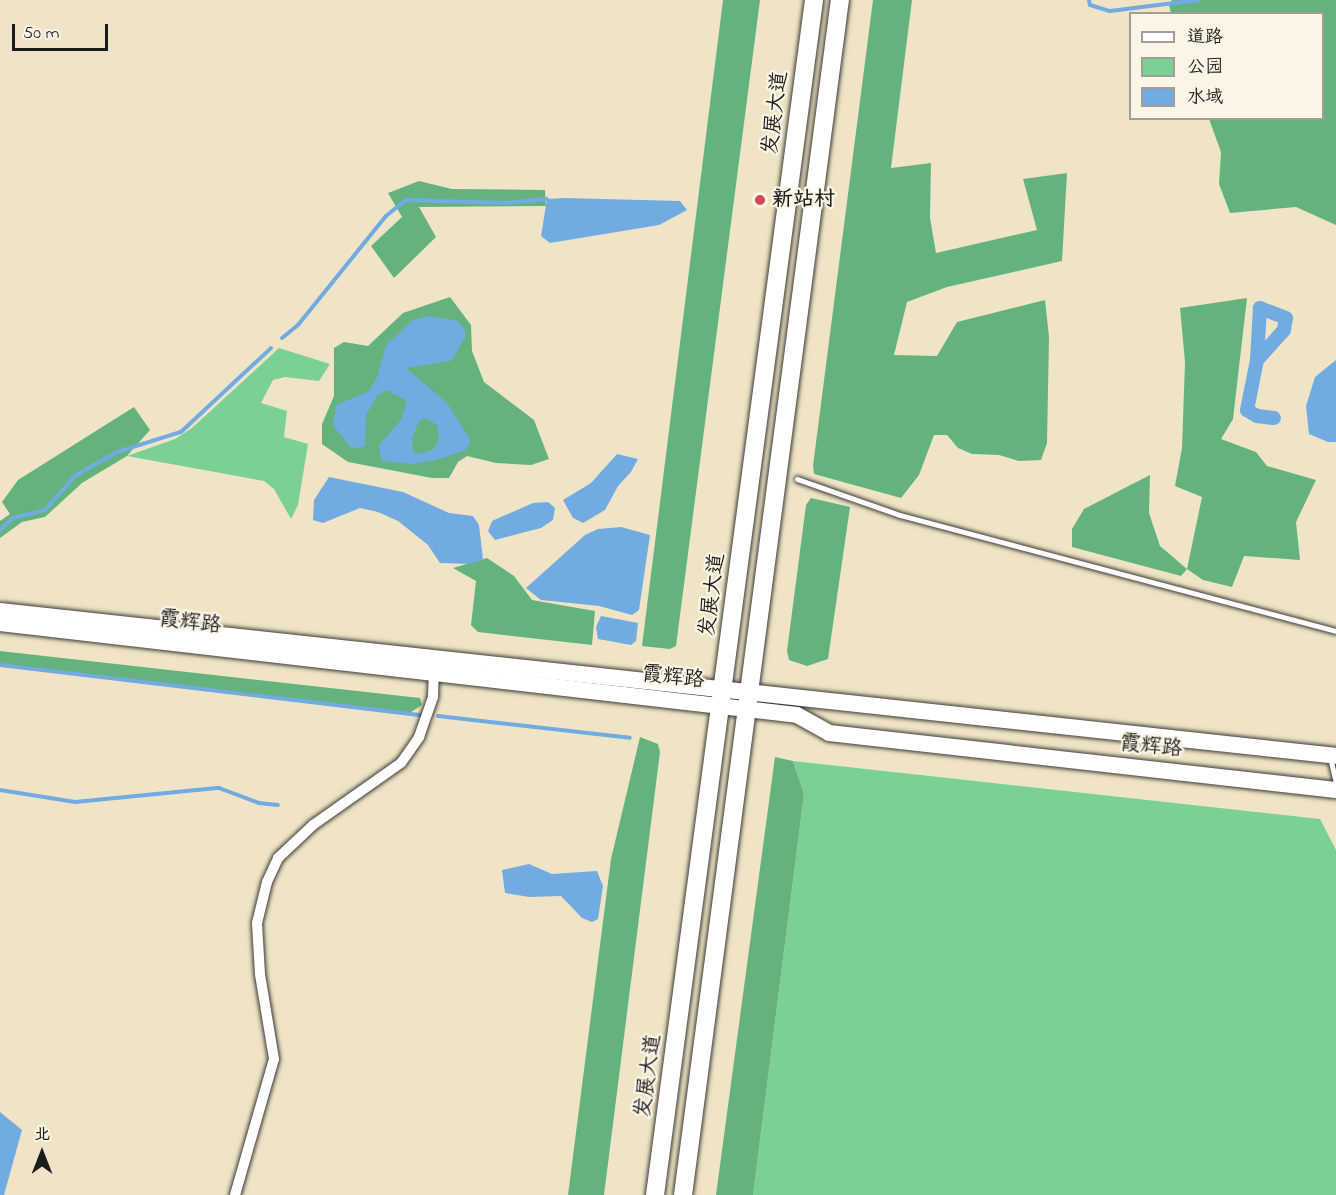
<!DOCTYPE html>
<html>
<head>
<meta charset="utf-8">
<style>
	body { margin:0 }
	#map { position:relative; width:1336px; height:1195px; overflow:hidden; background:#efe5c6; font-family:"Indie Flower","LXGW WenKai TC",sans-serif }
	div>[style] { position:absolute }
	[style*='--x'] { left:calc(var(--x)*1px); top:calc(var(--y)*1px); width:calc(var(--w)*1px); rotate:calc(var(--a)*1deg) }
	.green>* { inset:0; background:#7bd195 }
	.forest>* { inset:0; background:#64b37e }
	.water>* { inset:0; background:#71abe1 }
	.stream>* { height:4px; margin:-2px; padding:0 2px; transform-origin:2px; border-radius:2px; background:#71abe1 }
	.canal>* { height:14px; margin:-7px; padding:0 7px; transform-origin:7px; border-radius:7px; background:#71abe1 }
	.roads { filter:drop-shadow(0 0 2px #3c3a36) drop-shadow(0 0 2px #3c3a36) }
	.lane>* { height:5px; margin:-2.5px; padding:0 2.5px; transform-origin:2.5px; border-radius:2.5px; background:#fff }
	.street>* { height:10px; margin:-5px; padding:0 5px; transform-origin:5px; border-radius:5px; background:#fff }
	.secondary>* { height:16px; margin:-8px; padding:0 8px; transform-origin:8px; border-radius:8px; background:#fff }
	.primary>* { height:18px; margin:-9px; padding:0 9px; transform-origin:9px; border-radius:9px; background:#fff }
	.dots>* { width:16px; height:16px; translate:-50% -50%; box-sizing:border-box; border:3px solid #fcf5e5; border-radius:50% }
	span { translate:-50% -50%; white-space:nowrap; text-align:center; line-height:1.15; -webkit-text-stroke:4.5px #fcf5e5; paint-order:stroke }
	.street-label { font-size:21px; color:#1c1c1c }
	.poi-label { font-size:21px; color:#1c1c1c; font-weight:700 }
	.left { translate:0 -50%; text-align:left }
	.legend { position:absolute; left:1129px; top:12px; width:195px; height:108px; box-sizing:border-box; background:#fcf5e5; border:2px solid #a29e95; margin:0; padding:8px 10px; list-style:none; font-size:18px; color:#1c1c1c }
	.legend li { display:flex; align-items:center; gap:12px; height:30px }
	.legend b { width:30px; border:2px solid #a29e95 }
	.north { position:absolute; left:12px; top:1123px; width:60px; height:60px; -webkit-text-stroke:4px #fcf5e5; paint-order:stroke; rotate:0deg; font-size:16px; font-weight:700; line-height:24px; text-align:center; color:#1c1c1c }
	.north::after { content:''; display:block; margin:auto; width:21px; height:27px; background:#1c1c1c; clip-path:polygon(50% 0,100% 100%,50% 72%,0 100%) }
	.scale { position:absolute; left:12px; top:24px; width:96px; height:27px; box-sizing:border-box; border:3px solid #1c1c1c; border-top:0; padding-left:8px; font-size:18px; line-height:21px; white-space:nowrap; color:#1c1c1c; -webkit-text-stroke:4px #fcf5e5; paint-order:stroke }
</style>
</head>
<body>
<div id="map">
	<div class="green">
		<div style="clip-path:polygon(279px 348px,330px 364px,319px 381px,285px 377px,273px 380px,261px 403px,287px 411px,284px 437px,308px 444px,298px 505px,291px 519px,274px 489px,264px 481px,127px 456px,175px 439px,192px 428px)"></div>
		<div style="clip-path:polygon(793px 761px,1320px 819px,1336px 850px,1336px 1195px,753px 1195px,804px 794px)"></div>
	</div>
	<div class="forest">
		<div style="clip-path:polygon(723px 0,760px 0,676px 646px,670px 649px,642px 646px)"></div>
		<div style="clip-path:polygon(873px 0,912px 0,891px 168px,931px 163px,930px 218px,936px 253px,1037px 230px,1023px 179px,1067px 173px,1062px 261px,947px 287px,907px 302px,894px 355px,937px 356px,957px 322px,1045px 300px,1049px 337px,1047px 443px,1041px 460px,1019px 461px,999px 455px,972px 454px,958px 448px,947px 435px,934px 435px,919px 475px,901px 498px,814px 474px,813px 466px)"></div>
		<div style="clip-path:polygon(1172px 0,1336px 0,1336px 225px,1296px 207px,1230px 213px,1219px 184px,1221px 152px,1209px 119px,1322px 118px,1322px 14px,1171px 13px,1169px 5px)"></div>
		<div style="clip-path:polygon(419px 181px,452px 189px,545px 190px,546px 206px,419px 207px,436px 237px,394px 278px,371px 246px,402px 217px,388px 193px)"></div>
		<div style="clip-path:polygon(450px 297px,471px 325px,472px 351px,484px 382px,534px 420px,549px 459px,531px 465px,496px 463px,467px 456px,458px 462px,449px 478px,432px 478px,348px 462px,322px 444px,322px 424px,334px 396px,334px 348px,344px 342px,368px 346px,403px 313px)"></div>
		<div style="clip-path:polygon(1247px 298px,1233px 419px,1221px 439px,1256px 452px,1267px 466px,1316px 480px,1296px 522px,1300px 560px,1244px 556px,1232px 587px,1203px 580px,1187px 569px,1181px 576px,1072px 547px,1072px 529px,1084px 509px,1150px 475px,1149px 513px,1160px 546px,1187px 569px,1202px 497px,1175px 486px,1182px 448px,1185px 362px,1180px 308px)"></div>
		<div style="clip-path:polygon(134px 407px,150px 430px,127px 456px,82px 483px,45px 517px,22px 522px,0 538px,0 521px,10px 514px,2px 502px,18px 480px)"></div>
		<div style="clip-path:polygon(811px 498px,850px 507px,828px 659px,807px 666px,789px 660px,787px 651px,806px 505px)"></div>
		<div style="clip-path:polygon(487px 558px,514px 576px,532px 600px,595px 611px,592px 645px,478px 632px,471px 625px,476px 581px,453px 568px)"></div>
		<div style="clip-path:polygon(0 651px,420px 698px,422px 705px,408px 714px,0 665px)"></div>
		<div style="clip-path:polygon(640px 737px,658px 744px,660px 752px,604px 1195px,568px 1195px,611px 859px)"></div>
		<div style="clip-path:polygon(775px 757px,793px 761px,804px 794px,753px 1195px,716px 1195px)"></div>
	</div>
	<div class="water">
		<div style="clip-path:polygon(564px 198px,680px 201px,687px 210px,659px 225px,550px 243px,541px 236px,547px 199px)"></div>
		<div style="clip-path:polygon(evenodd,430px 316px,458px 321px,465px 330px,465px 338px,451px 361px,406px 368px,447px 403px,470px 439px,469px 445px,464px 451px,432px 461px,412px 464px,381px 461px,379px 445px,401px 420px,406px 405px,405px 400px,387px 390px,377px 396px,366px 415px,365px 447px,351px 448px,333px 425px,336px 405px,368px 392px,377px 378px,386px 345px,413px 320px,430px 316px,426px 418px,437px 425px,439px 439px,434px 449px,419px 454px,413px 451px,412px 438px,419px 421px,426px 418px)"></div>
		<div style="clip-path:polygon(1336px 360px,1336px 442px,1328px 442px,1309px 434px,1306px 406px,1315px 377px)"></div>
		<div style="clip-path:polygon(617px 454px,638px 459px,631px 472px,618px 486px,605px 510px,583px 523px,573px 518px,563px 500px,591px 483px)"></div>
		<div style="clip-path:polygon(329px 477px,403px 492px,449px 513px,473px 516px,479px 525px,483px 559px,470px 564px,440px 563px,428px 545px,398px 521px,378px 512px,360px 508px,323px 523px,313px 520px,314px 500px)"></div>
		<div style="clip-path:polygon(548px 502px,555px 508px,553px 520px,541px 528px,495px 540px,488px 531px,492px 521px,533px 503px)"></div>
		<div style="clip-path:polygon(621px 527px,650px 535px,639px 610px,632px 615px,599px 606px,541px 600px,526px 588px,585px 535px,598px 529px)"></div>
		<div style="clip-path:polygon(601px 616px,638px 623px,636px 641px,631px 645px,598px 639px,596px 627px)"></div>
		<div style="clip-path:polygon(529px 864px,552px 874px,597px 871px,603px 886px,598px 919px,592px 922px,582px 918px,561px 896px,529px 897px,505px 893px,502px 870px)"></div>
		<div style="clip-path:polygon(0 1112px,22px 1130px,4px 1195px,0 1195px)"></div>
	</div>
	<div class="stream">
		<div style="--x:1089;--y:0;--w:5;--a:79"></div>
		<div style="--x:1090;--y:5;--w:21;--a:17"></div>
		<div style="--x:1110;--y:11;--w:89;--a:-7.1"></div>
		<div style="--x:282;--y:338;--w:21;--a:-39"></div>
		<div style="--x:298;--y:325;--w:140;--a:-51.1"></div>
		<div style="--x:386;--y:216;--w:26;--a:-39"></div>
		<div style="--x:406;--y:200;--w:99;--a:1.7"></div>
		<div style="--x:505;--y:203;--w:42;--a:-5.4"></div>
		<div style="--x:0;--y:530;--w:18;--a:-43"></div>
		<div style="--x:13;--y:518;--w:33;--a:-14"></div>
		<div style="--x:45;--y:510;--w:47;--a:-48.5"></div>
		<div style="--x:76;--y:475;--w:47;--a:-29.3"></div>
		<div style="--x:117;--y:452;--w:67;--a:-17.4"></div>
		<div style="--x:181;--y:432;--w:123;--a:-43"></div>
		<div style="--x:0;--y:665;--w:424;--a:6.8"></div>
		<div style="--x:438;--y:716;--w:193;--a:6.5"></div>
		<div style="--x:0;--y:790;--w:76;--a:9.1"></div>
		<div style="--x:75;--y:802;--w:145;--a:-5.6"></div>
		<div style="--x:219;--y:788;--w:43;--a:20.6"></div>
		<div style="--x:259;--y:803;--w:19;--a:6"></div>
	</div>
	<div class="canal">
		<div style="--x:1257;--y:360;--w:40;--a:-48"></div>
		<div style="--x:1284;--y:330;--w:12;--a:-81"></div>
		<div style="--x:1286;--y:318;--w:28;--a:-159"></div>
		<div style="--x:1260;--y:308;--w:52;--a:93.3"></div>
		<div style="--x:1257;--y:360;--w:51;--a:101.3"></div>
		<div style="--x:1247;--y:410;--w:12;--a:31"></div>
		<div style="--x:1257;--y:416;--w:17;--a:7"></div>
	</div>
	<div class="roads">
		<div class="lane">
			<div style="--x:797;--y:479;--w:109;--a:19.3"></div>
			<div style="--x:900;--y:515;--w:451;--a:14.9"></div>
			<div style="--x:1330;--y:757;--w:26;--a:77"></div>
		</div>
		<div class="street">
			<div style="--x:235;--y:1195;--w:141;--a:-74"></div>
			<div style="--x:274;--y:1059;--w:86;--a:-99.4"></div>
			<div style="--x:260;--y:974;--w:51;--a:-93.4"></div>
			<div style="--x:257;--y:923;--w:42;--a:-76.3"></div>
			<div style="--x:267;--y:882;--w:26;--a:-65"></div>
			<div style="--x:278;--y:858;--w:48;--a:-43.3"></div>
			<div style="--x:313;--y:825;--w:108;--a:-35.2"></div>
			<div style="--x:401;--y:763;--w:32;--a:-55"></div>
			<div style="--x:419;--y:737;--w:42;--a:-70.7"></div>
			<div style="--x:433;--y:697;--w:29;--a:-88"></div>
		</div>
		<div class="secondary">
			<div style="--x:0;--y:611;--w:1344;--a:6.19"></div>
			<div style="--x:0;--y:623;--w:802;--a:6.58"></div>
			<div style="--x:797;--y:715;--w:37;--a:29"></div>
			<div style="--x:829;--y:733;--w:510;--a:6.41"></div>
		</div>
		<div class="primary">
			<div style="--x:655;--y:1195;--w:1206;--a:-82.42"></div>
			<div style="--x:683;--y:1195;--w:1205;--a:-82.52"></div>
		</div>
	</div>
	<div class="dots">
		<div style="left:760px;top:200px;background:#d1495b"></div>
	</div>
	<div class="street-label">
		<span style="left:776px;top:113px;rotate:-83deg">发展大道</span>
		<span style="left:713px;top:595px;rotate:-83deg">发展大道</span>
		<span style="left:190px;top:623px;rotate:7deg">霞辉路</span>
		<span style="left:673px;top:678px;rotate:6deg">霞辉路</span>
		<span style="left:1151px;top:747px;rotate:6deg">霞辉路</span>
		<span style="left:649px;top:1076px;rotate:-82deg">发展大道</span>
	</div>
	<div class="poi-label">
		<span class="left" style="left:772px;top:200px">新站村</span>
	</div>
	<ul class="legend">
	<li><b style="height:8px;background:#fff"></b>道路</li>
	<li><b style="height:16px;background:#7bd195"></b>公园</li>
	<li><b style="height:16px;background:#71abe1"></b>水域</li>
	</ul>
	<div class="north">北</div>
	<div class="scale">50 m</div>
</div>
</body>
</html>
